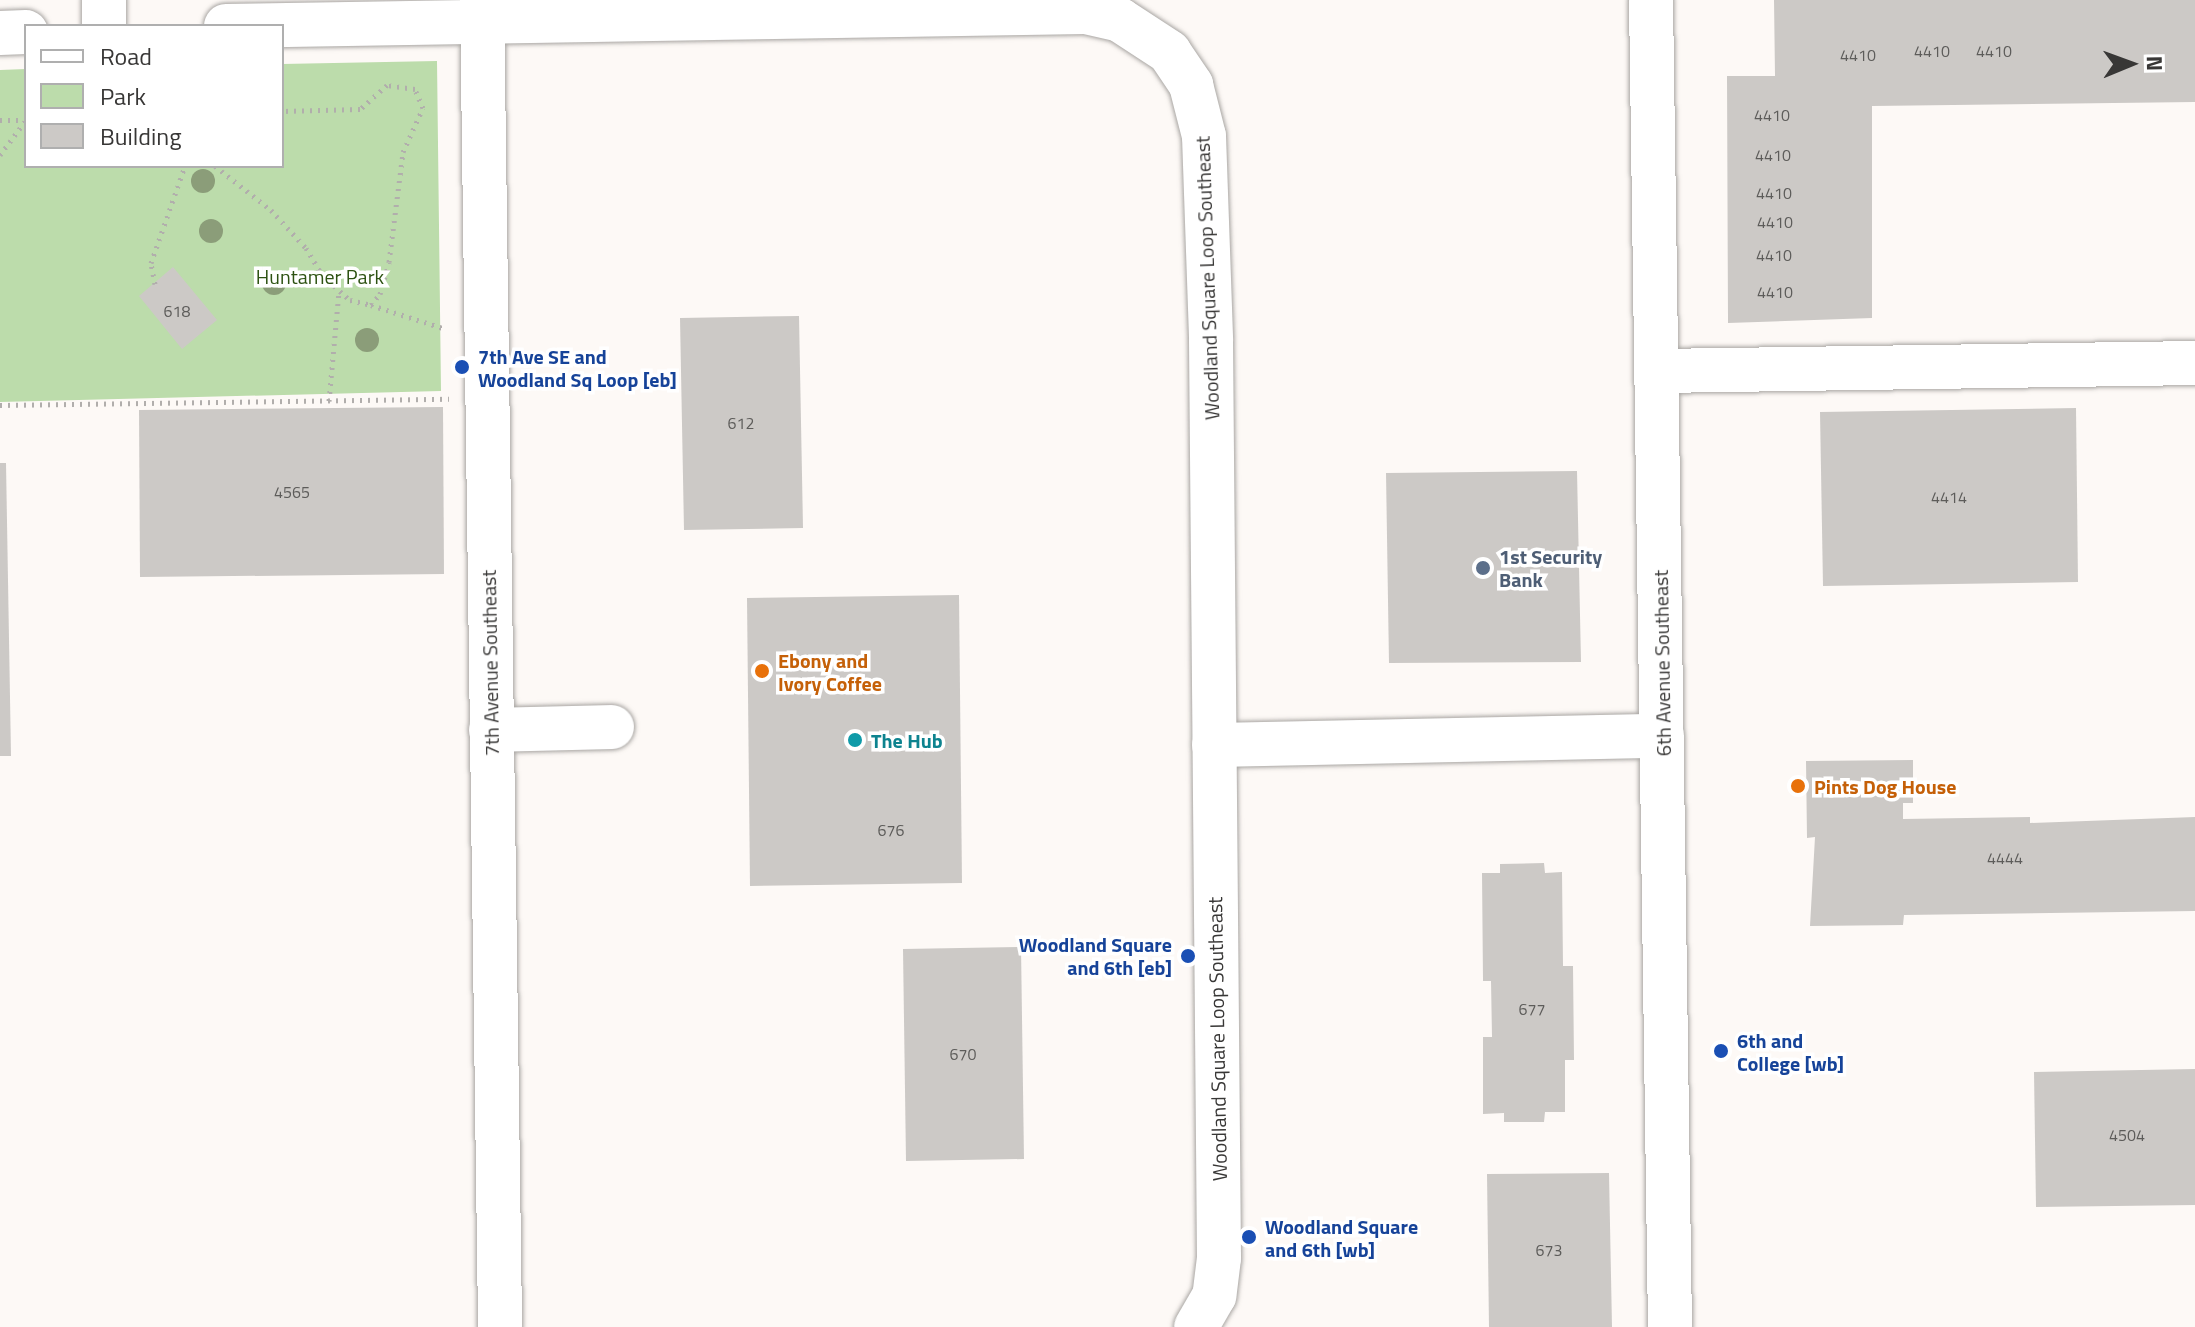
<!DOCTYPE html>
<html>
<head>
<meta charset="utf-8">
<style>
	body { margin:0 }
	#map { position:relative; width:2195px; height:1327px; overflow:hidden; background:#fdf9f6; font-family:"Titillium Web",sans-serif }
	div>[style] { position:absolute }
	[style*='--x'] { left:calc(var(--x)*1px); top:calc(var(--y)*1px); width:calc(var(--w)*1px); rotate:calc(var(--a)*1deg) }
	.green>* { inset:0; background:#bcdcab }
	.building>* { inset:0; background:#ccc9c6 }
	.path>* { height:5px; margin-top:-2.5px; transform-origin:0; background:repeating-linear-gradient(90deg,#b1aeac 0 2px,transparent 0 8px) }
	.roads { filter:drop-shadow(0 0 2px #a9a6a3) drop-shadow(0 0 2px #a9a6a3) }
	.minor>* { height:44px; margin:-22px; padding:0 22px; transform-origin:22px; border-radius:22px; background:#fff }
	.trees>* { width:24px; height:24px; margin:-12px; border-radius:50%; background:#8b9d79 }
	.dots>* { width:22px; height:22px; translate:-50% -50%; box-sizing:border-box; border:4px solid #fff; border-radius:50% }
	span { translate:-50% -50%; white-space:nowrap; text-align:center; line-height:1.15; -webkit-text-stroke:7px #fff; paint-order:stroke }
	.number-label { font-size:16px; color:#5d5c5a }
	.number-label span { -webkit-text-stroke-width:0 }
	.park-label { font-size:20px; color:#2d5212 }
	.street-label { font-size:20px; color:#383736 }
	.transit-label { font-size:20px; color:#164399; font-weight:700 }
	.left { translate:0 -50%; text-align:left }
	.right { translate:-100% -50%; text-align:right }
	.service-label { font-size:20px; color:#4e5e75; font-weight:700 }
	.food-label { font-size:20px; color:#c56008; font-weight:700 }
	.culture-label { font-size:20px; color:#0d838f; font-weight:700 }
	.legend { position:absolute; left:24px; top:24px; width:260px; height:144px; box-sizing:border-box; background:#fff; border:2px solid #afafaf; margin:0; padding:10px 14px; list-style:none; font-size:24px; color:#383736 }
	.legend li { display:flex; align-items:center; gap:16px; height:40px }
	.legend b { width:40px; border:2px solid #afafaf }
	.north { position:absolute; left:2091px; top:24px; width:80px; height:80px; -webkit-text-stroke:6px #fff; paint-order:stroke; rotate:89deg; font-size:22px; font-weight:700; line-height:32px; text-align:center; color:#383736 }
	.north::after { content:''; display:block; margin:auto; width:28px; height:36px; background:#383736; clip-path:polygon(50% 0,100% 100%,50% 72%,0 100%) }
</style>
</head>
<body>
<div id="map">
	<div class="green">
		<div style="clip-path:polygon(437px 61px,441px 391px,0 402px,0 70px,26px 69px,26px 166px,282px 166px,282px 64px)"></div>
	</div>
	<div class="building">
		<div style="clip-path:polygon(1774px 0,2195px 0,2195px 102px,1872px 106px,1872px 318px,1728px 323px,1727px 76px,1775px 76px)"></div>
		<div style="clip-path:polygon(173px 267px,217px 320px,182px 349px,139px 296px)"></div>
		<div style="clip-path:polygon(799px 316px,803px 528px,684px 530px,680px 318px)"></div>
		<div style="clip-path:polygon(443px 407px,444px 574px,140px 577px,139px 410px)"></div>
		<div style="clip-path:polygon(2076px 408px,2078px 582px,1823px 586px,1820px 412px)"></div>
		<div style="clip-path:polygon(0 463px,6px 463px,11px 756px,0 756px)"></div>
		<div style="clip-path:polygon(1577px 471px,1581px 662px,1389px 663px,1386px 473px)"></div>
		<div style="clip-path:polygon(959px 595px,962px 883px,750px 886px,747px 598px)"></div>
		<div style="clip-path:polygon(1913px 760px,1913px 803px,1903px 803px,1903px 819px,2030px 817px,2030px 823px,2195px 817px,2195px 911px,1904px 915px,1903px 925px,1810px 926px,1815px 837px,1807px 838px,1806px 761px)"></div>
		<div style="clip-path:polygon(1544px 863px,1545px 873px,1562px 872px,1563px 966px,1573px 966px,1574px 1060px,1565px 1060px,1565px 1112px,1545px 1112px,1544px 1122px,1504px 1122px,1504px 1113px,1483px 1114px,1483px 1037px,1492px 1037px,1491px 981px,1483px 981px,1482px 873px,1500px 873px,1500px 864px)"></div>
		<div style="clip-path:polygon(1021px 947px,1024px 1159px,906px 1161px,903px 949px)"></div>
		<div style="clip-path:polygon(2195px 1069px,2195px 1205px,2036px 1207px,2034px 1072px)"></div>
		<div style="clip-path:polygon(1609px 1173px,1612px 1327px,1489px 1327px,1487px 1174px)"></div>
	</div>
	<div class="path">
		<div style="--x:0;--y:120;--w:25;--a:0"></div>
		<div style="--x:0;--y:155;--w:44;--a:-53.4"></div>
		<div style="--x:215;--y:166;--w:71;--a:38.2"></div>
		<div style="--x:271;--y:210;--w:52;--a:47.4"></div>
		<div style="--x:306;--y:248;--w:31;--a:59"></div>
		<div style="--x:322;--y:275;--w:38;--a:42"></div>
		<div style="--x:350;--y:300;--w:22;--a:13"></div>
		<div style="--x:371;--y:305;--w:14;--a:-51"></div>
		<div style="--x:380;--y:294;--w:33;--a:-74"></div>
		<div style="--x:389;--y:262;--w:111;--a:-82.7"></div>
		<div style="--x:403;--y:152;--w:48;--a:-65.6"></div>
		<div style="--x:423;--y:108;--w:21;--a:-113"></div>
		<div style="--x:415;--y:89;--w:28;--a:-172"></div>
		<div style="--x:387;--y:85;--w:36;--a:138"></div>
		<div style="--x:360;--y:109;--w:78;--a:178.5"></div>
		<div style="--x:155;--y:284;--w:21;--a:-101"></div>
		<div style="--x:151;--y:263;--w:103;--a:-70.7"></div>
		<div style="--x:371;--y:305;--w:79;--a:17.7"></div>
		<div style="--x:329;--y:401;--w:110;--a:-84.8"></div>
		<div style="--x:0;--y:405;--w:449;--a:-0.8"></div>
	</div>
	<div class="roads">
		<div class="minor">
			<div style="--x:482;--y:0;--w:1327;--a:89.22"></div>
			<div style="--x:1651;--y:0;--w:1327;--a:89.18"></div>
			<div style="--x:104;--y:26;--w:26;--a:-90"></div>
			<div style="--x:226;--y:26;--w:860;--a:-0.93"></div>
			<div style="--x:1086;--y:12;--w:35;--a:13"></div>
			<div style="--x:1120;--y:20;--w:59;--a:33.1"></div>
			<div style="--x:1169;--y:52;--w:40;--a:56"></div>
			<div style="--x:1191;--y:85;--w:53;--a:75.7"></div>
			<div style="--x:1204;--y:136;--w:205;--a:88"></div>
			<div style="--x:1211;--y:341;--w:917;--a:89.5"></div>
			<div style="--x:1219;--y:1258;--w:38;--a:97"></div>
			<div style="--x:1214;--y:1296;--w:36;--a:120"></div>
			<div style="--x:0;--y:33;--w:26;--a:-2"></div>
			<div style="--x:1658;--y:371;--w:537;--a:-0.85"></div>
			<div style="--x:491;--y:730;--w:121;--a:-1.4"></div>
			<div style="--x:1214;--y:745;--w:448;--a:-1.2"></div>
		</div>
	</div>
	<div class="trees">
		<div style="left:203px;top:181px"></div>
		<div style="left:211px;top:231px"></div>
		<div style="left:274px;top:283px"></div>
		<div style="left:367px;top:340px"></div>
	</div>
	<div class="dots">
		<div style="left:462px;top:367px;background:#1a4fb4"></div>
		<div style="left:1483px;top:568px;background:#5c6f8a"></div>
		<div style="left:762px;top:671px;background:#e8710a"></div>
		<div style="left:855px;top:740px;background:#0f9aa8"></div>
		<div style="left:1798px;top:786px;background:#e8710a"></div>
		<div style="left:1188px;top:956px;background:#1a4fb4"></div>
		<div style="left:1721px;top:1051px;background:#1a4fb4"></div>
		<div style="left:1249px;top:1237px;background:#1a4fb4"></div>
	</div>
	<div class="number-label">
		<span style="left:1932px;top:51px">4410</span>
		<span style="left:1994px;top:51px">4410</span>
		<span style="left:1858px;top:55px">4410</span>
		<span style="left:1772px;top:115px">4410</span>
		<span style="left:1773px;top:155px">4410</span>
		<span style="left:1774px;top:193px">4410</span>
		<span style="left:1775px;top:222px">4410</span>
		<span style="left:1774px;top:255px">4410</span>
		<span style="left:1775px;top:292px">4410</span>
		<span style="left:177px;top:311px">618</span>
		<span style="left:741px;top:423px">612</span>
		<span style="left:292px;top:492px">4565</span>
		<span style="left:1949px;top:497px">4414</span>
		<span style="left:891px;top:830px">676</span>
		<span style="left:2005px;top:858px">4444</span>
		<span style="left:1532px;top:1009px">677</span>
		<span style="left:963px;top:1054px">670</span>
		<span style="left:2127px;top:1135px">4504</span>
		<span style="left:1549px;top:1250px">673</span>
	</div>
	<div class="park-label">
		<span style="left:320px;top:276px">Huntamer Park</span>
	</div>
	<div class="street-label">
		<span style="left:1207px;top:278px;rotate:-92deg">Woodland Square Loop Southeast</span>
		<span style="left:490px;top:663px;rotate:-91deg">7th Avenue Southeast</span>
		<span style="left:1662px;top:663px;rotate:-91deg">6th Avenue Southeast</span>
		<span style="left:1217px;top:1039px;rotate:-91deg">Woodland Square Loop Southeast</span>
	</div>
	<div class="transit-label">
		<span class="left" style="left:478px;top:368px">7th Ave SE and<br>Woodland Sq Loop [eb]</span>
		<span class="right" style="left:1172px;top:956px">Woodland Square<br>and 6th [eb]</span>
		<span class="left" style="left:1737px;top:1052px">6th and<br>College [wb]</span>
		<span class="left" style="left:1265px;top:1238px">Woodland Square<br>and 6th [wb]</span>
	</div>
	<div class="service-label">
		<span class="left" style="left:1499px;top:568px">1st Security<br>Bank</span>
	</div>
	<div class="food-label">
		<span class="left" style="left:778px;top:672px">Ebony and<br>Ivory Coffee</span>
		<span class="left" style="left:1814px;top:786px">Pints Dog House</span>
	</div>
	<div class="culture-label">
		<span class="left" style="left:871px;top:740px">The Hub</span>
	</div>
	<ul class="legend">
	<li><b style="height:10px;background:#fff"></b>Road</li>
	<li><b style="height:22px;background:#bcdcab"></b>Park</li>
	<li><b style="height:22px;background:#ccc9c6"></b>Building</li>
	</ul>
	<div class="north">N</div>
</div>
</body>
</html>
